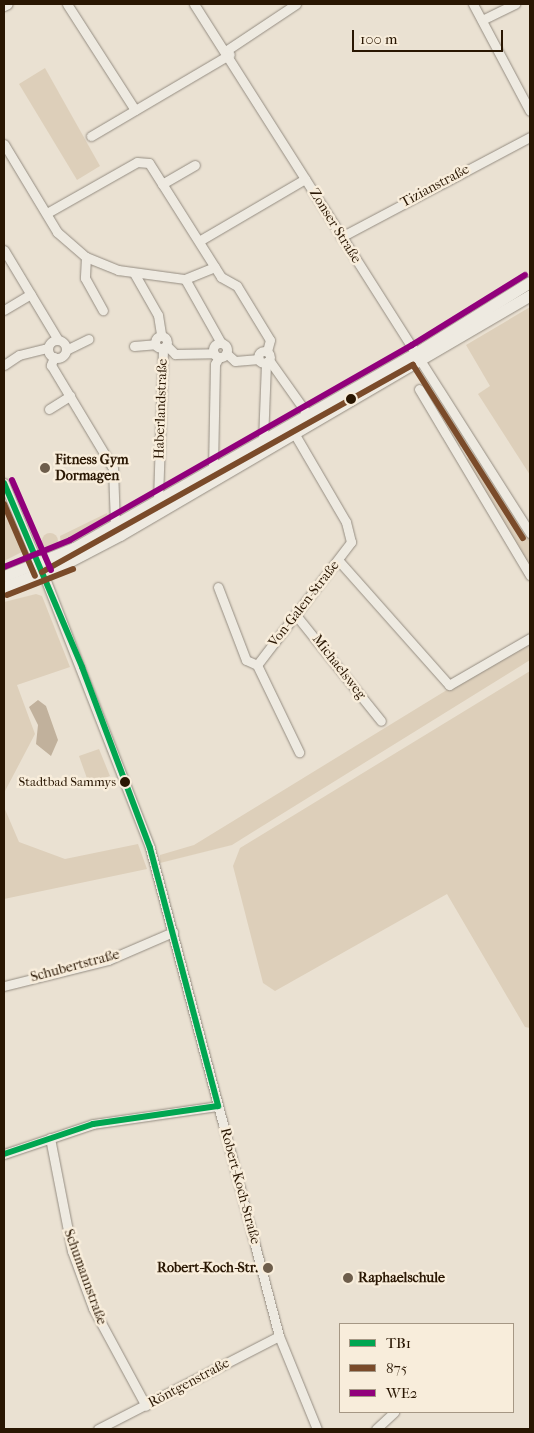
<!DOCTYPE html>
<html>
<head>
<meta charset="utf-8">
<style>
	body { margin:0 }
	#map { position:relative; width:534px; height:1433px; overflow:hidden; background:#eae1d2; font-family:"IM FELL French Canon",serif }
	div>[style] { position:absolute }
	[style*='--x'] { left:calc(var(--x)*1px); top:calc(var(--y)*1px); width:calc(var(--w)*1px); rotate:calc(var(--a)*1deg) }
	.green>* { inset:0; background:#ddcfba }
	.round { border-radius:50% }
	.water>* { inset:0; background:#c1b19c }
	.roads { filter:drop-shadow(0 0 1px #958d82) drop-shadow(0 0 1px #958d82) }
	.minor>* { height:9px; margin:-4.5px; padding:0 4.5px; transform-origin:4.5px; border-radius:4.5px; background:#eeeae1 }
	.minor>.ring { margin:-4.5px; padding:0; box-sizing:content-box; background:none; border:9px solid #eeeae1; border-radius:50% }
	.tertiary>* { height:11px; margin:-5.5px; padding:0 5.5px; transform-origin:5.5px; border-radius:5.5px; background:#eeeae1 }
	.bus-1>* { height:6px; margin:-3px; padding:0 3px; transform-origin:3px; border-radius:3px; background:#00a651 }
	.bus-2>* { height:6px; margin:-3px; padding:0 3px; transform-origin:3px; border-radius:3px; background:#7a4b2a }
	.bus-3>* { height:6px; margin:-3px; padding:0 3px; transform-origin:3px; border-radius:3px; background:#91007b }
	.dots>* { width:14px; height:14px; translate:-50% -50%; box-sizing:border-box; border:2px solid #f8eddb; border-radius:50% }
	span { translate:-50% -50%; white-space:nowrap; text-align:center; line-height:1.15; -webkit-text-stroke:5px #f8eddb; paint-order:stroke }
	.bus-label { font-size:13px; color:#291602 }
	.right { translate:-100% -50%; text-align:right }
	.street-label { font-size:14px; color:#291602 }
	.poi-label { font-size:14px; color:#291602; font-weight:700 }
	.left { translate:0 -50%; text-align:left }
	.frame { position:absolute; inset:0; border:5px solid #291602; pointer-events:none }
	.legend { position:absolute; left:339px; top:1323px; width:175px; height:90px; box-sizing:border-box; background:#f8eddb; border:1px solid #a59784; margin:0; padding:6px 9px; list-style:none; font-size:15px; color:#291602 }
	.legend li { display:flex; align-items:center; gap:10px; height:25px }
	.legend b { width:25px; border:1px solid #a59784 }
	.scale { position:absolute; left:352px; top:30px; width:151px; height:22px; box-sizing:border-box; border:2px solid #291602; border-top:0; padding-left:6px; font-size:15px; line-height:18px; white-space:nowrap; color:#291602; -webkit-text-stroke:4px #f8eddb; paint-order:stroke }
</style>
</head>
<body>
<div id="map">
	<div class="green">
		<div style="clip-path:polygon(45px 68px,100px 166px,77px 180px,19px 84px)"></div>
		<div style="clip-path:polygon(530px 307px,530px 475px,478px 394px,490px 386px,466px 345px)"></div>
		<div style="clip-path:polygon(425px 380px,466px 439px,465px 446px,458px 447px,421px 382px)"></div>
		<div style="clip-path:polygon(473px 453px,530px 540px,530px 569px,466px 460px)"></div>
		<div style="clip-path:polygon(4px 507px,22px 552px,4px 561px)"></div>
		<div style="clip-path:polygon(107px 513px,109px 520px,61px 545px,60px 536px)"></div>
		<div class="round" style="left:42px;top:533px;width:16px;height:16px"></div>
		<div style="clip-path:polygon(36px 594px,42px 596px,70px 667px,17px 685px,35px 734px,4px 793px,4px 602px)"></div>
		<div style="clip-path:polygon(530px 639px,530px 660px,232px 845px,160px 863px,160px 855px,194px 845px)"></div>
		<div style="clip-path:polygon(530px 671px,530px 1028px,525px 1027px,447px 894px,275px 991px,263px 983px,233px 866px,240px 848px)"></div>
		<div style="clip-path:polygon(99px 749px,110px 776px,89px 784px,79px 756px)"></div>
		<div style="clip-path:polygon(4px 807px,19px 842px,65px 859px,138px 844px,147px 869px,4px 899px)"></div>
	</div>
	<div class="water">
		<div style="clip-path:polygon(38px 700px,46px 706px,58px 740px,51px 756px,36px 744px,38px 725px,29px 707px)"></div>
	</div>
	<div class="roads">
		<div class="minor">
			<div style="--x:67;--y:4;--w:126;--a:57.3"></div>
			<div style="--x:194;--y:4;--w:627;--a:57.58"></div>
			<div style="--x:473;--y:4;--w:121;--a:62"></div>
			<div style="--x:4;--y:6;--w:4;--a:-27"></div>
			<div style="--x:482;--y:20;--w:37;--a:-26"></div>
			<div style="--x:227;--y:50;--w:83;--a:-33.7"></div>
			<div style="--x:91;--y:136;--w:161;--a:-30.5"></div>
			<div style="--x:4;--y:144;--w:103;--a:58.9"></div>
			<div style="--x:57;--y:232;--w:38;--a:41"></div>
			<div style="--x:86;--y:257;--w:35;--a:22"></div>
			<div style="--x:118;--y:270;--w:68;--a:7.7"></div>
			<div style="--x:185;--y:279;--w:32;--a:-22"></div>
			<div style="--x:162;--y:184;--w:38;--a:-30"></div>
			<div style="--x:47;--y:213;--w:103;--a:-29.5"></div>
			<div style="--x:137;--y:162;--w:12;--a:5"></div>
			<div style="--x:149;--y:163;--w:135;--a:57.7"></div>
			<div style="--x:221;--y:277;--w:18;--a:29"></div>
			<div style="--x:237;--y:286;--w:63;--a:58.6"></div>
			<div style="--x:270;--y:340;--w:11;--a:105"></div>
			<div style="--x:341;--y:237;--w:214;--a:-27.9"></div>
			<div style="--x:199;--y:241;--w:123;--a:-30.3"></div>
			<div style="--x:4;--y:250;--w:105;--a:59"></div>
			<div style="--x:86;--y:257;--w:21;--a:93"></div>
			<div style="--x:85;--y:278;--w:37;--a:61"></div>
			<div style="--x:134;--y:273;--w:48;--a:60.3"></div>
			<div style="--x:158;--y:315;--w:20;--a:81"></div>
			<div style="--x:185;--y:279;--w:73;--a:60.6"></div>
			<div style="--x:4;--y:310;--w:31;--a:-31"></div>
			<div class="ring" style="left:155px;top:336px;width:3px;height:3px"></div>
			<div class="ring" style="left:48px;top:340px;width:9px;height:9px"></div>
			<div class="ring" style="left:213px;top:343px;width:5px;height:5px"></div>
			<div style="--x:166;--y:345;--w:13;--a:45"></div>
			<div style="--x:175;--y:354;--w:39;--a:-1"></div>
			<div style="--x:134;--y:346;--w:21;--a:-5"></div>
			<div style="--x:66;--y:350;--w:25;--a:-26"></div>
			<div class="ring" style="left:258px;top:351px;width:3px;height:3px"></div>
			<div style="--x:226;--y:353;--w:12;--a:42"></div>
			<div style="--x:235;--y:361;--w:24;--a:-5"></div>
			<div style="--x:54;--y:357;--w:9;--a:111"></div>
			<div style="--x:51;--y:365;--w:120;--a:59"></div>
			<div style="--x:113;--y:468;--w:56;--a:88"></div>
			<div style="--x:269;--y:360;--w:67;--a:54.7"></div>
			<div style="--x:4;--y:365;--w:18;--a:-34"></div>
			<div style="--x:19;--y:355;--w:30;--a:-14"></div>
			<div style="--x:419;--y:389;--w:217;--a:59.2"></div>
			<div style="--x:49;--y:409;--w:25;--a:-32"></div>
			<div style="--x:263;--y:441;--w:79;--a:-87.8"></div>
			<div style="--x:213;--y:468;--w:104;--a:-88.9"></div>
			<div style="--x:215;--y:364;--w:8;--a:-60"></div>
			<div style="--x:4;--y:483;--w:88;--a:67.2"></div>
			<div style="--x:158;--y:500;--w:152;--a:-88.1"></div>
			<div style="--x:339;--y:561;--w:166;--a:48.4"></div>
			<div style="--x:449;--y:685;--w:94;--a:-30.1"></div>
			<div style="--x:43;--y:573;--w:295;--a:68.7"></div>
			<div style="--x:150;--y:848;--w:505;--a:75.19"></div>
			<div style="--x:279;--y:1336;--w:100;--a:67.8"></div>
			<div style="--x:218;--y:587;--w:78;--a:69"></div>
			<div style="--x:246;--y:660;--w:12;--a:24"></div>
			<div style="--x:295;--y:614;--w:137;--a:51.2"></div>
			<div style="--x:257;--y:665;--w:155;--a:-52.6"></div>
			<div style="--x:351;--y:542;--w:21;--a:-104"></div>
			<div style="--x:346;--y:522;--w:109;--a:-120.3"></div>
			<div style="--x:257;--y:665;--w:97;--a:64.2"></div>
			<div style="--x:4;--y:986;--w:107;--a:-14"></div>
			<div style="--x:108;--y:960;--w:71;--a:-23.3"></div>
			<div style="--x:50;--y:1138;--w:115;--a:79"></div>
			<div style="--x:72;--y:1251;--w:61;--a:69.8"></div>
			<div style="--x:93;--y:1308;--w:111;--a:61.6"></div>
			<div style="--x:4;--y:1154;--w:94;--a:-18.6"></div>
			<div style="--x:93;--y:1124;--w:126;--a:-8.2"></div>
			<div style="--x:98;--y:1429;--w:203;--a:-27.2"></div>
			<div style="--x:376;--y:1429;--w:25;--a:-43"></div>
		</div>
		<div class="tertiary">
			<div style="--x:4;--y:576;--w:75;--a:-21.8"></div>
			<div style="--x:74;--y:548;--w:394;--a:-29.7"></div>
			<div style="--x:416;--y:353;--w:134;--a:-31.9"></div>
			<div style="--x:4;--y:587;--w:66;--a:-21.2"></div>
			<div style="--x:66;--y:563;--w:61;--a:-27.4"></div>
			<div style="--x:120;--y:535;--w:475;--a:-30.3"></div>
		</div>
	</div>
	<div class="bus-1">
		<div style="--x:4;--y:483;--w:200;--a:67"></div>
		<div style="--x:82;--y:667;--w:193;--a:69.4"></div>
		<div style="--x:150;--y:848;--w:267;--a:75.2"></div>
		<div style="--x:4;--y:1154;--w:94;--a:-18.6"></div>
		<div style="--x:93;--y:1124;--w:126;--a:-8.2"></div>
	</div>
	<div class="bus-2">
		<div style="--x:4;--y:504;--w:78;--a:66.7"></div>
		<div style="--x:42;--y:572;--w:425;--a:-29.2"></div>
		<div style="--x:413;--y:365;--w:205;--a:57.6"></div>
		<div style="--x:7;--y:595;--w:71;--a:-21.5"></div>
	</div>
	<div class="bus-3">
		<div style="--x:12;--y:480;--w:98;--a:66.6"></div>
		<div style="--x:4;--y:567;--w:71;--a:-22.2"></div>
		<div style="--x:70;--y:540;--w:394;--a:-29.7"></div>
		<div style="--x:412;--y:345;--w:133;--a:-31.8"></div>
	</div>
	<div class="dots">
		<div style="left:351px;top:399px;background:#291602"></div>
		<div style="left:45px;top:468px;background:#6d5d4b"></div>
		<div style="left:125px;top:782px;background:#291602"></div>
		<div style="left:268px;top:1268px;background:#6d5d4b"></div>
		<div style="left:348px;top:1278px;background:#6d5d4b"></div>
	</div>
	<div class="bus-label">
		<span class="right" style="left:116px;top:782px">Stadtbad Sammys</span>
	</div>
	<div class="street-label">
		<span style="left:435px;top:186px;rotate:-28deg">Tizianstraße</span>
		<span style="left:335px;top:226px;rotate:58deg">Zonser Straße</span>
		<span style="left:161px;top:409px;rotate:-88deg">Haberlandstraße</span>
		<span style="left:304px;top:604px;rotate:-52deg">Von-Galen-Straße</span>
		<span style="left:339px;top:667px;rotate:52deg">Michaelsweg</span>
		<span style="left:75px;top:966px;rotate:-15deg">Schubertstraße</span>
		<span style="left:240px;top:1186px;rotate:75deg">Robert-Koch-Straße</span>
		<span style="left:85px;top:1277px;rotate:70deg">Schumannstraße</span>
		<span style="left:189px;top:1383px;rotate:-28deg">Röntgenstraße</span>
	</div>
	<div class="poi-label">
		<span class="left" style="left:55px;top:468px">Fitness Gym<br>Dormagen</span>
		<span class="right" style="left:258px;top:1268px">Robert-Koch-Str.</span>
		<span class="left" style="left:358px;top:1278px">Raphaelschule</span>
	</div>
	<div class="frame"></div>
	<ul class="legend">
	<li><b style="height:6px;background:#00a651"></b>TB1</li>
	<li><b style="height:6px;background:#7a4b2a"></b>875</li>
	<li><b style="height:6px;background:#91007b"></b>WE2</li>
	</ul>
	<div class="scale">100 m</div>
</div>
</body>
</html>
